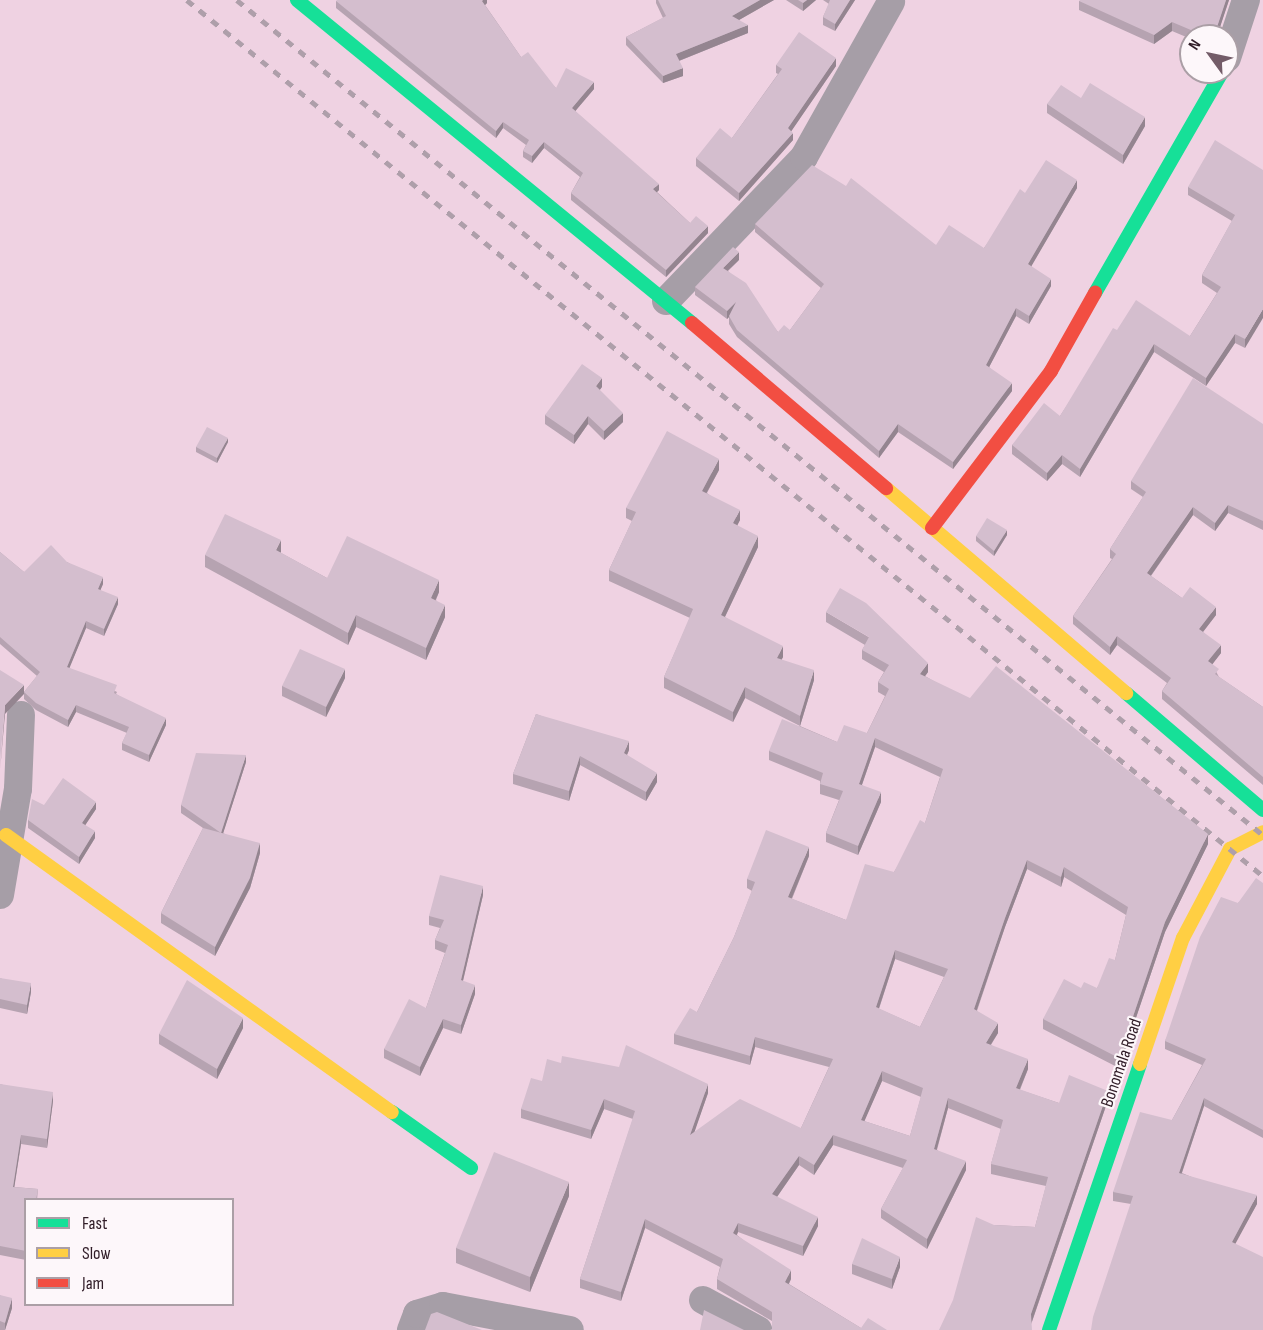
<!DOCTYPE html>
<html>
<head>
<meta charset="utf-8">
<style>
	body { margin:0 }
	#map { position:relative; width:1263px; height:1330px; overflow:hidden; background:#efd2e2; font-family:"Sofia Sans Condensed",sans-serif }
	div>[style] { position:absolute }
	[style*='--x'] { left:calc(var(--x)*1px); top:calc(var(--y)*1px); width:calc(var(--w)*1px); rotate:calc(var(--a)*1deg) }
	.street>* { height:28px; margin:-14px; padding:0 14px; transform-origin:14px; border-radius:14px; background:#a69ea7 }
	.fast>* { height:14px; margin:-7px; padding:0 7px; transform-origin:7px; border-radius:7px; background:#16e098 }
	.slow>* { height:14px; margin:-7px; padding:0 7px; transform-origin:7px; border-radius:7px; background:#ffcf43 }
	.jam>* { height:14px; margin:-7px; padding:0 7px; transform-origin:7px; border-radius:7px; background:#f24e42 }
	.rail>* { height:4.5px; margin-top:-2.25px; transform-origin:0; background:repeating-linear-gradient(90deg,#ae9faa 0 8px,transparent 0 16px) }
	.wall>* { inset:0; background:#b6a3b1 }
	.shaded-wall>* { inset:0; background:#948590 }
	.building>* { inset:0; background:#d4bece }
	span { translate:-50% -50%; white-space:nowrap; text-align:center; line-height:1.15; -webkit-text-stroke:4.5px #fdf7fa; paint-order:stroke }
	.street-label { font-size:18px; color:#301c27 }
	.legend { position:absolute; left:24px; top:1198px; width:210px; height:108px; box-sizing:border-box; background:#fdf7fa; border:2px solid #ab9fa6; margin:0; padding:8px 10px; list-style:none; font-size:18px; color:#301c27 }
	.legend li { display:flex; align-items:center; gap:12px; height:30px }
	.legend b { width:30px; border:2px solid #ab9fa6 }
	.north { position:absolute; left:1179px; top:24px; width:60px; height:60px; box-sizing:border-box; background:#fdf7fa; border:2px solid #ab9fa6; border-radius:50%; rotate:303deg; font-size:16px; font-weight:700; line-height:24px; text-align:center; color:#301c27 }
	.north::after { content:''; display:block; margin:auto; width:21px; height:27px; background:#735c68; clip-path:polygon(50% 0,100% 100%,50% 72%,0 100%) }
</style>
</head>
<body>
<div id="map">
	<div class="street">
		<div style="--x:1227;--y:58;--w:61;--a:-71.9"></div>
		<div style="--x:666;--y:301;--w:199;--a:-46.2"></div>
		<div style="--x:804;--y:157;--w:178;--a:-60.7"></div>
		<div style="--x:0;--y:895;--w:108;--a:-80.4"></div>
		<div style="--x:18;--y:789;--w:74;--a:-87.7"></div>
		<div style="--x:703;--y:1300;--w:63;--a:28.6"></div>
		<div style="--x:411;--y:1330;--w:17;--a:-69"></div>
		<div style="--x:417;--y:1314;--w:27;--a:-17"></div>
		<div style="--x:443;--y:1306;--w:129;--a:10.7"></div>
	</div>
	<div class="fast">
		<div style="--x:297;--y:0;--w:510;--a:39.27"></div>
		<div style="--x:1095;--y:293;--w:255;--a:-60.1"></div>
		<div style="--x:1126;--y:693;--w:180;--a:40.5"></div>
		<div style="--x:392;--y:1112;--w:97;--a:35.3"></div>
		<div style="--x:1049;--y:1330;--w:281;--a:-71.1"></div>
	</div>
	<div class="slow">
		<div style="--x:886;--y:488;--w:316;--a:40.5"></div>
		<div style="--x:6;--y:835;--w:475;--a:35.7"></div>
		<div style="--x:1140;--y:1064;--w:133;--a:-71.2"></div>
		<div style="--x:1183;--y:938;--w:101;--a:-62.2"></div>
		<div style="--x:1230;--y:849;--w:37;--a:-27"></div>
	</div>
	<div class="jam">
		<div style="--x:692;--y:323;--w:255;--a:40.4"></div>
		<div style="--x:932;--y:528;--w:197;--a:-52.8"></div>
		<div style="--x:1051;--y:371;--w:90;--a:-60.6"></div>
	</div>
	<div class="rail">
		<div style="--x:187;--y:0;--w:1387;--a:39.15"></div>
		<div style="--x:237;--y:0;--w:1323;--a:39.14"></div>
	</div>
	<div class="wall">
		<div style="clip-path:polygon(487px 0,487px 3px,485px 5px,521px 57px,556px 88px,594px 89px,575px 111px,659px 190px,657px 192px,690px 223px,708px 233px,666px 277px,571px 200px,571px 193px,580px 177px,544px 148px,532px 163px,523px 157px,523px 151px,526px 145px,503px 128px,496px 138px,336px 8px,336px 1px)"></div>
		<div style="clip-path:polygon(656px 0,774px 0,739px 20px,748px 33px,679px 61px,683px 76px,663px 83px,626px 45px,626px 37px,663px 18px,656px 3px)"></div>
		<div style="clip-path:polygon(786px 0,816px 0,803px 11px)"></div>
		<div style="clip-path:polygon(823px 0,855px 0,835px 31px,823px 25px,823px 17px,829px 4px)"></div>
		<div style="clip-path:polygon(1229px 0,1217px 36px,1191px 36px,1191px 39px,1172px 31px,1154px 44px,1079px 10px,1079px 1px)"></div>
		<div style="clip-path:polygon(776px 65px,836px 66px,791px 131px,793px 140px,739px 201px,696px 166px,696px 158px,732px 138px,778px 74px,776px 73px)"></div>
		<div style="clip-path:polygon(1081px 98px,1145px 126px,1123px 164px,1047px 113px,1047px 104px)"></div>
		<div style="clip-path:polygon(1263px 170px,1245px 348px,1235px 343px,1206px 386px,1154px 352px,1080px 477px,1062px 464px,1047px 481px,1012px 454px,1012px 445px,1060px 416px,1117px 330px,1190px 336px,1217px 293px,1202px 283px,1202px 275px,1232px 221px,1188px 195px,1188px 187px)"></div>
		<div style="clip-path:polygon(1077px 188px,1031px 266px,1051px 286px,1029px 324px,1016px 316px,989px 367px,1012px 391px,953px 469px,898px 432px,879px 458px,737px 337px,729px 324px,729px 317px,727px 319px,695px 295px,695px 287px,739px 260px,728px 271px,778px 332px,790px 330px,821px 288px,755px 232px,755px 224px,936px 245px,984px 248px,1025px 193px)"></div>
		<div style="clip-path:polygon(602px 387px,599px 390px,623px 422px,604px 440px,588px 424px,574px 444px,545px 424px,545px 415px)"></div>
		<div style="clip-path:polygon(1263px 424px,1263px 530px,1228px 513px,1215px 531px,1193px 515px,1151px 576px,1182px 598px,1216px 615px,1203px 632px,1221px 653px,1212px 664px,1219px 677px,1263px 707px,1263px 785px,1162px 699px,1162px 691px,1167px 683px,1117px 645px,1110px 655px,1073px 624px,1073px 616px,1112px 559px,1110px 558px,1110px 549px,1143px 497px,1131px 489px,1131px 481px)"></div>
		<div style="clip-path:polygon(228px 442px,217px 463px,196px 452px,196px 447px)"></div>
		<div style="clip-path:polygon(evenodd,719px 470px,707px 493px,740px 520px,737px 525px,758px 547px,725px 617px,783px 657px,781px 660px,814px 680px,800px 726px,837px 742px,867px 733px,885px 696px,878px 692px,878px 682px,884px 672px,862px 659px,862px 650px,865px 645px,826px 622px,826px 612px,928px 672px,925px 676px,1208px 844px,1165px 932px,1119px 1068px,1043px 1029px,1043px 1019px,1081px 988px,1097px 988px,1115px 960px,1126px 915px,1064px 877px,1061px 887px,1027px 869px,1005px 927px,977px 1011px,998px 1033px,991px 1045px,1028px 1069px,1020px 1090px,1059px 1103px,1108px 1100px,1032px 1322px,994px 1225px,1035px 1227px,1046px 1186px,991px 1174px,991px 1164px,1001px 1129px,948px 1108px,937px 1150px,966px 1170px,927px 1249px,881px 1218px,881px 1209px,903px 1168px,833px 1145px,814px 1175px,799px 1165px,777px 1197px,818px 1226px,803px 1256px,738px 1232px,737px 1235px,791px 1279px,789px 1284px,861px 1328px,887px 1330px,772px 1329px,772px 1321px,717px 1289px,717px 1279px,720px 1267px,645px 1228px,621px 1301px,580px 1288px,580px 1279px,633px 1119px,604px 1109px,591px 1139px,521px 1118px,521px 1109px,542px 1081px,708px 1093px,694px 1132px,801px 1128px,829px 1067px,755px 1047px,750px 1065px,674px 1044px,674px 1034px,697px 1012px,734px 937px,752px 891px,747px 888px,747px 879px,809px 856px,792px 899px,846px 920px,894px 872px,925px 823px,940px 777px,875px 747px,862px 785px,881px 802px,858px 855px,826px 842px,826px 833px,839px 800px,820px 794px,820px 781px,769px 760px,769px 751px,800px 726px,745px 698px,733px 722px,664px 688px,664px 677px,690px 618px,609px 581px,609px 570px,632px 521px,626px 518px,626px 508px,719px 470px,895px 959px,944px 977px,920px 1027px,879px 1009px,895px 959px,719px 470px,882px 1081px,921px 1097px,910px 1136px,864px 1121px,882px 1081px)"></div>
		<div style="clip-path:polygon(1007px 535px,994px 556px,976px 541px,976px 536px)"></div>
		<div style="clip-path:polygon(0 552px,24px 572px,67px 562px,103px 584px,100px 590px,118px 604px,104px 636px,86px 628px,69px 668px,117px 692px,116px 694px,166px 725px,149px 762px,122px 750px,122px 743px,127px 733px,76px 712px,68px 727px,36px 710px,24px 699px,24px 692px,37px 676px,0 644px)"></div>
		<div style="clip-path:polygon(281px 553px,327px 578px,439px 592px,436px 600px,445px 617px,426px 660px,356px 627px,348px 645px,205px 567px,205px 555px)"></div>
		<div style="clip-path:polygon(345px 678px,326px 717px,282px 696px,282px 686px)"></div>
		<div style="clip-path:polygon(536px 714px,629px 750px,627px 755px,657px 782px,646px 801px,580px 765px,569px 801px,513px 784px,513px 774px)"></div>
		<div style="clip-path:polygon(246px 762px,223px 833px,260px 853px,250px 888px,215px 956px,161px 923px,161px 913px,203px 828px,181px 813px,181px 805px)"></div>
		<div style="clip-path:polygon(44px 805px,96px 809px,85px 825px,95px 838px,79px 864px,28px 828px,28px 820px)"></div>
		<div style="clip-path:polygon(1263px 883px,1263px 1138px,1204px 1106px,1182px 1173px,1257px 1204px,1235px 1243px,1131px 1204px,1113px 1201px,1113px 1192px,1172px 1120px,1202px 1065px,1165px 1049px,1165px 1041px,1238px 903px)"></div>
		<div style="clip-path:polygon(483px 895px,463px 981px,475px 994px,461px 1034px,443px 1028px,420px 1076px,384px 1058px,384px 1049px,426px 1008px,445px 953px,435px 949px,435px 940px,440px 928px,429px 925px,429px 916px)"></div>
		<div style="clip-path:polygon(0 978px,31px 992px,27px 1014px,0 1008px)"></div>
		<div style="clip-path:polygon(243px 1028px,217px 1079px,159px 1044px,159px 1034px)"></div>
		<div style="clip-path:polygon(0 1084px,53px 1101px,47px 1148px,21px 1144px,14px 1187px,38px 1189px,37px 1200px,26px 1200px,26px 1260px,0 1255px)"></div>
		<div style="clip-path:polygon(569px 1196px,530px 1292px,456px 1263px,456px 1248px)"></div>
		<div style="clip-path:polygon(852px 1264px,900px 1267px,892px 1289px,852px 1274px)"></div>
		<div style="clip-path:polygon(0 1295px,12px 1308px,5px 1330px,0 1330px)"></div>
	</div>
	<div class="shaded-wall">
		<div style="clip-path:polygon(483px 0,487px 0,487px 3px,482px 8px,482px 1px)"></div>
		<div style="clip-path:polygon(760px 0,774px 0,732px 24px,732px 16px)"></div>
		<div style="clip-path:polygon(807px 0,816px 0,803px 11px,803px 3px)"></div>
		<div style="clip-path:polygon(850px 0,855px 0,835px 31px,835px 24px)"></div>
		<div style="clip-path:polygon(1226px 0,1229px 0,1217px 36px,1214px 36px)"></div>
		<div style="clip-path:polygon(1172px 22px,1172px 31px,1154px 44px,1154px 35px)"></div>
		<div style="clip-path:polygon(748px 25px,748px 33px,676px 62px,676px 54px)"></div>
		<div style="clip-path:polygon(836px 58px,836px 66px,788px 136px,788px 128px)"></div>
		<div style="clip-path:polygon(683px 68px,683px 76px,663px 83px,663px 76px)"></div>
		<div style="clip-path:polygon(594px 82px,594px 89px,572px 115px,572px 108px)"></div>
		<div style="clip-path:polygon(1145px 117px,1145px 126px,1123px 164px,1123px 155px)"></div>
		<div style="clip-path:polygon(503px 122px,503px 128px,496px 138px,496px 131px)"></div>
		<div style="clip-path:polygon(793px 133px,793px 140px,739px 201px,739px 193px)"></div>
		<div style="clip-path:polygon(544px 142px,544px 148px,532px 163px,532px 156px)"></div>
		<div style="clip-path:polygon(1077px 180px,1077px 188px,1028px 272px,1028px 264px)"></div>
		<div style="clip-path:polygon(659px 184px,659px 190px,653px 196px,653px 189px)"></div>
		<div style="clip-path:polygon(708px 226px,708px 233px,666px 277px,666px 270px)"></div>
		<div style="clip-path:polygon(739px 252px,739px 260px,723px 275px,723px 268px)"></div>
		<div style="clip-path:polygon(1051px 279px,1051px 286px,1029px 324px,1029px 316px)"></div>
		<div style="clip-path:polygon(736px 302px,736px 310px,727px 319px,727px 311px)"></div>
		<div style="clip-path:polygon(1016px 308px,1016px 316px,986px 373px,986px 365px)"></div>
		<div style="clip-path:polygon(1263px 309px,1263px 318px,1245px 348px,1245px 339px)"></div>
		<div style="clip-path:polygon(1235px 334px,1235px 343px,1206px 386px,1206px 378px)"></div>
		<div style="clip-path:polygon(1154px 344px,1154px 352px,1080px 477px,1080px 469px)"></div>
		<div style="clip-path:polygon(602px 378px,602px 387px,596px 395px,596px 386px)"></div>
		<div style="clip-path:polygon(1012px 383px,1012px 391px,953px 469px,953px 462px)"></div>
		<div style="clip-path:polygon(623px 413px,623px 422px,604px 440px,604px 431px)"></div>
		<div style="clip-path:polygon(588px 416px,588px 424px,574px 444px,574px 435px)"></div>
		<div style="clip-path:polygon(898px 424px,898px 432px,879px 458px,879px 451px)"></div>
		<div style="clip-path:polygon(228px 438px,228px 442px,217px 463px,217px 458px)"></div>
		<div style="clip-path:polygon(1062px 455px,1062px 464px,1047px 481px,1047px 473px)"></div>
		<div style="clip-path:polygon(719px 459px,719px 470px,702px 501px,702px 491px)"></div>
		<div style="clip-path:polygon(1228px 505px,1228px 513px,1215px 531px,1215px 523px)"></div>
		<div style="clip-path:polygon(1193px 507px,1193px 515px,1147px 581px,1147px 573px)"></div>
		<div style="clip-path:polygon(740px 510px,740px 520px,733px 534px,733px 523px)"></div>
		<div style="clip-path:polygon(1007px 530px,1007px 535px,994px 556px,994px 551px)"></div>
		<div style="clip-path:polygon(758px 536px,758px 547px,721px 625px,721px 615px)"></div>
		<div style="clip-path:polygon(281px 540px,281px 552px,276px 562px,276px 550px)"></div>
		<div style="clip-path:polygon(103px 577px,103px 584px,98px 596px,98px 589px)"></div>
		<div style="clip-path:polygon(439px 580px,439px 592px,431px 610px,431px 598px)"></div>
		<div style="clip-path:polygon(118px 597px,118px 604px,104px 636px,104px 629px)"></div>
		<div style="clip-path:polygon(445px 605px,445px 617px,426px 660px,426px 648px)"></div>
		<div style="clip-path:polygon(1216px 607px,1216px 615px,1199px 637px,1199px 629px)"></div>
		<div style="clip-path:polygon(356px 615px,356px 627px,348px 645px,348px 633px)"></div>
		<div style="clip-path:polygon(86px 621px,86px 628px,67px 674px,67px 667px)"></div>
		<div style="clip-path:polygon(1117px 636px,1117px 645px,1110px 655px,1110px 647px)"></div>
		<div style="clip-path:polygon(1221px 645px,1221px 653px,1208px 670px,1208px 661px)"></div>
		<div style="clip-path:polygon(783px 646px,783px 657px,777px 669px,777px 658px)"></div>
		<div style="clip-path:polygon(928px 663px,928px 672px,920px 683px,920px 674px)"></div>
		<div style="clip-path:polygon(345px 669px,345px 678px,326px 717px,326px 707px)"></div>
		<div style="clip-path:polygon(814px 670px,814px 680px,800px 726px,800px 716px)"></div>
		<div style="clip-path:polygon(24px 685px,24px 694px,5px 714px,0 771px,5px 705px)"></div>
		<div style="clip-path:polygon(745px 687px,745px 698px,733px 722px,733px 712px)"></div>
		<div style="clip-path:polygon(76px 705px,76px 712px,68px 727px,68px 720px)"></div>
		<div style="clip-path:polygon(166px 718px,166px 725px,149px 762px,149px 755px)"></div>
		<div style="clip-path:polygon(875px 738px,875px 747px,859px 793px,859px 784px)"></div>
		<div style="clip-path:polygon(629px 741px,629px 750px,624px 762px,624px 753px)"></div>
		<div style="clip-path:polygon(246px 755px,246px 762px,221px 840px,221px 833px)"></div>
		<div style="clip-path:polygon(580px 756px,580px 765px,569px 801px,569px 791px)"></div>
		<div style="clip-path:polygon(657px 773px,657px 782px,646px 801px,646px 792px)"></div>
		<div style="clip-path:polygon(881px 792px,881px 802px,858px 855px,858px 846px)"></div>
		<div style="clip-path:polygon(96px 802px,96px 809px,82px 830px,82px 823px)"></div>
		<div style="clip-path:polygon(95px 831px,95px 838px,79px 864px,79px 857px)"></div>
		<div style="clip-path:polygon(1208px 834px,1208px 844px,1165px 932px,1119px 1068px,1119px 1058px,1165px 922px)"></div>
		<div style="clip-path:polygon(260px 843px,260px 853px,250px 888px,215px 956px,215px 947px)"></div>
		<div style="clip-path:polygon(809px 847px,809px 856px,788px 907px,788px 897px)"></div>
		<div style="clip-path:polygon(1027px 860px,1027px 869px,1005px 927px,974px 1018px,974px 1009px,1005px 918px)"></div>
		<div style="clip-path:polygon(1064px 867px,1064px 877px,1061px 887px,1061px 877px)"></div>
		<div style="clip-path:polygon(483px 886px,483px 895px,461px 989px,461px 980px)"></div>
		<div style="clip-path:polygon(895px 950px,895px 959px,876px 1017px,876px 1007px)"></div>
		<div style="clip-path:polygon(31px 983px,31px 992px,27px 1014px,27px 1005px)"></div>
		<div style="clip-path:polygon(475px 985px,475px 994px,461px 1034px,461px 1025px)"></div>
		<div style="clip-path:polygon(243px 1018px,243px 1028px,217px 1079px,217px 1069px)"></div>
		<div style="clip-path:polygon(443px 1019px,443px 1028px,420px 1076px,420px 1067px)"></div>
		<div style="clip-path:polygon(998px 1023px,998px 1033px,986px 1052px,986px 1043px)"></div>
		<div style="clip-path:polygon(755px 1037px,755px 1047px,750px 1065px,750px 1056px)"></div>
		<div style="clip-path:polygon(1028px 1059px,1028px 1069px,1016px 1098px,1016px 1088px)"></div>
		<div style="clip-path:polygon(882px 1071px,882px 1081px,861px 1129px,861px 1120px)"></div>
		<div style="clip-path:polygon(708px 1084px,708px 1093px,690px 1145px,690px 1135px)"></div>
		<div style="clip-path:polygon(1108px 1091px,1108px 1100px,1031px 1324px,1031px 1314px)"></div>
		<div style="clip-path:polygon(53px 1092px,53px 1101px,47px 1148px,47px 1139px)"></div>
		<div style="clip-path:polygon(948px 1098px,948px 1108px,934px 1159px,934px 1149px)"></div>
		<div style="clip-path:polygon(1204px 1098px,1204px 1106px,1179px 1181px,1179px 1173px)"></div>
		<div style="clip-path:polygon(604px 1099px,604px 1109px,591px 1139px,591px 1130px)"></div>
		<div style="clip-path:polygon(21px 1135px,21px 1144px,13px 1196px,13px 1187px)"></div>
		<div style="clip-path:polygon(833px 1135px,833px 1145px,814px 1175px,814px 1165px)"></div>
		<div style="clip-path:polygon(799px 1156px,799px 1165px,772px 1204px,772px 1194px)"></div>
		<div style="clip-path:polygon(966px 1161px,966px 1170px,927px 1249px,927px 1239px)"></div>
		<div style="clip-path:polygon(569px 1182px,569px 1196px,530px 1292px,530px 1277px)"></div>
		<div style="clip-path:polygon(1257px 1195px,1257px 1204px,1232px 1250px,1232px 1242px)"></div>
		<div style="clip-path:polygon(818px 1217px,818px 1226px,803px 1256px,803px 1246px)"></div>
		<div style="clip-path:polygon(645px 1219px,645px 1228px,621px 1301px,621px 1292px)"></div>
		<div style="clip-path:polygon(738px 1223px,738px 1232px,733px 1242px,733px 1233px)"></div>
		<div style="clip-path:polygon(900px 1257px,900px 1267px,892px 1289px,892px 1279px)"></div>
		<div style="clip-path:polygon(791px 1270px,791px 1279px,785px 1291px,785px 1282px)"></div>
		<div style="clip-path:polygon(12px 1298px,12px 1308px,5px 1330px,5px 1323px)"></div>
	</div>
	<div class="building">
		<div style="clip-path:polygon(337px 0,483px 0,482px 1px,521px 57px,528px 52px,556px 88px,566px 68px,594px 82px,572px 108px,659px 184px,653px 189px,690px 223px,696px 216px,708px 226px,666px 270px,571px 193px,583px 173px,544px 142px,532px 156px,523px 151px,529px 140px,503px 122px,496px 131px,336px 1px)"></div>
		<div style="clip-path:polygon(658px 0,760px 0,732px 16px,748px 25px,676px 54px,683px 68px,663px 76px,626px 37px,666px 16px)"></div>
		<div style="clip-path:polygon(798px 0,807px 0,803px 3px)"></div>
		<div style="clip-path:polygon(830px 0,850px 0,835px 24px,823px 17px)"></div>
		<div style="clip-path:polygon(1080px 0,1226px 0,1214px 36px,1205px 36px,1172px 22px,1154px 35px,1079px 1px)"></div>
		<div style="clip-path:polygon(799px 32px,836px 58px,788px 128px,793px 133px,739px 193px,696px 158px,720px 128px,732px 138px,782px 69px,776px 65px)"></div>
		<div style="clip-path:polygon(1090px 83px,1145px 117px,1123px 155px,1047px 104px,1061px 85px,1081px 98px)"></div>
		<div style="clip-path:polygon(1215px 140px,1263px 170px,1263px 309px,1245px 339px,1235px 334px,1206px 378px,1154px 344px,1080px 469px,1062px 455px,1047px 473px,1012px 445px,1044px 403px,1060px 416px,1113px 328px,1117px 330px,1136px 300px,1190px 336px,1221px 287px,1202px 275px,1235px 215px,1188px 187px)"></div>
		<div style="clip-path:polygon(1046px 160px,1077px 180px,1028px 264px,1051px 279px,1029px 316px,1016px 308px,986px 365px,1012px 383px,953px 462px,898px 424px,879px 451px,737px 330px,729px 316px,736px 302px,727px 311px,695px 287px,733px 247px,739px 252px,723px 268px,746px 283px,778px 332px,784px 325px,790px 330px,824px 284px,755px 224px,812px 165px,846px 186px,851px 178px,936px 245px,949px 225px,984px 248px,1020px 189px,1025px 193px)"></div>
		<div style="clip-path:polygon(582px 364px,602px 378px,596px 386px,623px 413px,604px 431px,588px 416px,574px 435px,545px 415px)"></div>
		<div style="clip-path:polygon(1193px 378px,1263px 424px,1263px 521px,1228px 505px,1215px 523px,1193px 507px,1147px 573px,1182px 598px,1190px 587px,1216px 607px,1199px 629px,1221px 645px,1208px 661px,1219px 669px,1215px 674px,1263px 707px,1263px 777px,1162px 691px,1171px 678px,1117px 636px,1110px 647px,1073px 616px,1116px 554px,1110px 549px,1146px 492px,1131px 481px)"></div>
		<div style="clip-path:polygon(207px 427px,228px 438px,217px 458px,196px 447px)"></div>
		<div style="clip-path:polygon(667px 431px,719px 459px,702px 491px,740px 510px,733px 523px,758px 536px,721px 615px,783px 646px,777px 658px,814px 670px,800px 716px,745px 687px,733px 712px,664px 677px,693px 609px,609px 570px,636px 512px,626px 508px)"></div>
		<div style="clip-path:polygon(225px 514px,281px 540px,276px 550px,327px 578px,347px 536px,439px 580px,431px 598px,445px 605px,426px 648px,356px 615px,348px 633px,205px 555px)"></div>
		<div style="clip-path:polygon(987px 518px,1007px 530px,994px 551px,976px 536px)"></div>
		<div style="clip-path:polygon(51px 545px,67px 562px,103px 577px,98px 589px,118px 597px,104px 629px,86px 621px,67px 667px,117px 685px,114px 693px,166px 718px,149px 755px,122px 743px,129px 727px,76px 705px,68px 720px,36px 703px,24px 692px,40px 672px,0 637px,0 552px,24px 572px)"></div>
		<div style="clip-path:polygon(evenodd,840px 588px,866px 603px,928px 663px,920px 674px,970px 698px,996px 666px,1208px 834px,1165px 922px,1119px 1058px,1043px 1019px,1064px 979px,1081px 988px,1084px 982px,1097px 988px,1109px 958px,1115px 960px,1128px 907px,1064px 867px,1061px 877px,1027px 860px,1005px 918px,974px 1009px,998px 1023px,986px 1043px,1028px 1059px,1016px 1088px,1059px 1103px,1069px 1075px,1108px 1091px,1031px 1314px,1032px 1330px,939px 1330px,953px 1300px,976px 1217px,994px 1225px,1035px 1227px,1048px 1177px,991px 1164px,1003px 1120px,948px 1098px,934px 1149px,966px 1161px,927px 1239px,881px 1209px,907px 1160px,833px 1135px,814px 1165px,799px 1156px,772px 1194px,818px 1217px,803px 1246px,738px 1223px,733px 1233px,791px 1270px,785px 1282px,861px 1328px,868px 1318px,887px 1330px,770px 1330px,772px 1329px,772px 1312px,717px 1279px,723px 1259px,645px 1219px,621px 1292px,580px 1279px,635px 1111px,604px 1099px,591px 1130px,521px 1109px,531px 1078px,542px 1081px,547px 1059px,561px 1063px,562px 1056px,619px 1067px,626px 1045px,708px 1084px,690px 1135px,740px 1099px,801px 1128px,833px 1059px,755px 1037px,750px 1056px,674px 1034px,690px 1008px,697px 1012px,734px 937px,755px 882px,747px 879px,766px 830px,809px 847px,788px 897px,846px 920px,865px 864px,894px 872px,920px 820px,925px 823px,943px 769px,875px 738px,859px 784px,881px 792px,858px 846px,826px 833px,843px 791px,820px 784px,823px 773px,769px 751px,782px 719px,837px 742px,844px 725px,867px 733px,889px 689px,878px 682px,889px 665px,862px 650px,869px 637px,826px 612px,840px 588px,895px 950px,948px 969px,920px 1027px,876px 1007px,895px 950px,840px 588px,882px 1071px,923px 1088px,910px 1136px,861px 1120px,882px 1071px)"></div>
		<div style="clip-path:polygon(300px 649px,345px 669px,326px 707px,282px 686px)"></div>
		<div style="clip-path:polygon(0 670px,24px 685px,5px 705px,0 762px)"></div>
		<div style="clip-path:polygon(536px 714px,629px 741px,624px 753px,657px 773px,646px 792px,580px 756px,569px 791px,513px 774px)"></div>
		<div style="clip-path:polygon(196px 753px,246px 755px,221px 833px,181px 805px)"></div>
		<div style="clip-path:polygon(63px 778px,96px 802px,82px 823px,95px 831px,79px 857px,28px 820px,32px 799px,44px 805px)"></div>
		<div style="clip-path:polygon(203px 828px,260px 843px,250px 878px,215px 947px,161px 913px)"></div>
		<div style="clip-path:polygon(440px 875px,483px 886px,461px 980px,475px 985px,461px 1025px,443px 1019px,420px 1067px,384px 1049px,409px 999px,426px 1008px,448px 945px,435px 940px,444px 920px,429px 916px)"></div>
		<div style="clip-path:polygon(1256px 878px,1263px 883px,1263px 1130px,1204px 1098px,1179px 1173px,1257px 1195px,1232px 1242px,1263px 1257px,1263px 1330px,1091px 1330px,1093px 1317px,1133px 1196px,1113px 1192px,1140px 1112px,1172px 1120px,1206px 1059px,1165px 1041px,1200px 937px,1221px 897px,1238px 903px)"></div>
		<div style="clip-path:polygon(0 978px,31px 983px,27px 1005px,0 999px)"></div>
		<div style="clip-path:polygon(187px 980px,243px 1018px,217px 1069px,159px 1034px)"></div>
		<div style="clip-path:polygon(0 1084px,53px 1092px,47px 1139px,21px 1135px,13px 1187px,38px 1189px,36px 1200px,26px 1200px,26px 1251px,0 1246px)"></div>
		<div style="clip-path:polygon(494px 1152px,569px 1182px,530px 1277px,456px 1248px)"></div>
		<div style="clip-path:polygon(862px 1238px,900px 1257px,892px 1279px,852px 1264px)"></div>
		<div style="clip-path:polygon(0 1295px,12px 1298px,5px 1323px,0 1321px)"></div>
		<div style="clip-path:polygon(704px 1310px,744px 1330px,700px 1330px)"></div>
		<div style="clip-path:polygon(437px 1312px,482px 1330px,425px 1330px,431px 1314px)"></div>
	</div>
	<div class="street-label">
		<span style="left:1122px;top:1063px;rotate:-71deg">Bonomala Road</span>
	</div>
	<ul class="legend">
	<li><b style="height:8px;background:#16e098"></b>Fast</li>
	<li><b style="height:8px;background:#ffcf43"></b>Slow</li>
	<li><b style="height:8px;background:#f24e42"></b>Jam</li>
	</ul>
	<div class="north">N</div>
</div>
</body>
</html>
